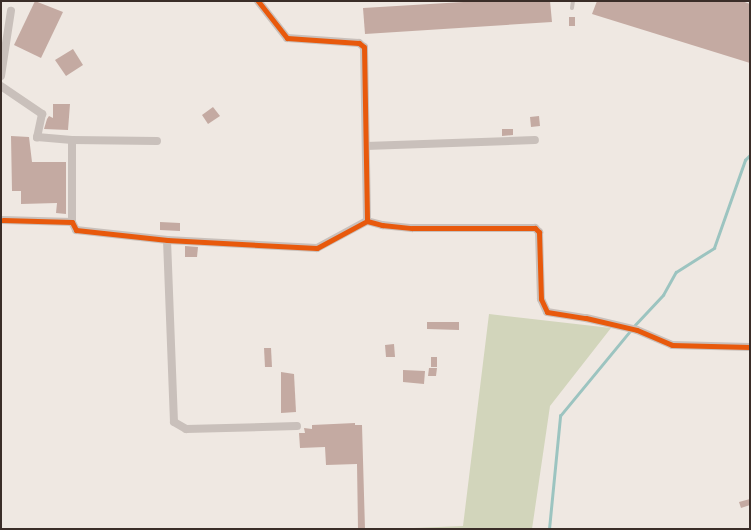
<!DOCTYPE html>
<html>
<head>
<meta charset="utf-8">
<style>
	body { margin:0 }
	#map { position:relative; width:751px; height:530px; overflow:hidden; background:#efe8e2; font-family:Mulish,sans-serif }
	div>[style] { position:absolute }
	[style*='--x'] { left:calc(var(--x)*1px); top:calc(var(--y)*1px); width:calc(var(--w)*1px); rotate:calc(var(--a)*1deg) }
	.green>* { inset:0; background:#d2d5bb }
	.stream>* { height:2.5px; margin:-1.25px; padding:0 1.25px; transform-origin:1.25px; border-radius:1.25px; background:#9cc4c0 }
	.building>* { inset:0; background:#c4aaa2 }
	.service>* { height:4px; margin:-2px; padding:0 2px; transform-origin:2px; border-radius:2px; background:#c9c0bb }
	.minor>* { height:8px; margin:-4px; padding:0 4px; transform-origin:4px; border-radius:4px; background:#c9c0bb }
	.cycleway>* { height:5px; margin:-2.5px; padding:0 2.5px; transform-origin:2.5px; border-radius:2.5px; background:#e8590c }
	span { translate:-50% -50%; white-space:nowrap; text-align:center; line-height:1.15; -webkit-text-stroke:3px #fbf2ea; paint-order:stroke }
	.frame { position:absolute; inset:0; border:2px solid #3a2d28; pointer-events:none }
</style>
</head>
<body>
<div id="map">
	<div class="green">
		<div style="clip-path:polygon(489px 314px,611px 328px,550px 406px,532px 529px,389px 529px,463px 526px)"></div>
	</div>
	<div class="stream">
		<div style="--x:633;--y:327;--w:44;--a:-46.8"></div>
		<div style="--x:663;--y:295;--w:26;--a:-61"></div>
		<div style="--x:676;--y:272;--w:45;--a:-32.3"></div>
		<div style="--x:714;--y:248;--w:93;--a:-70.6"></div>
		<div style="--x:745;--y:160;--w:7;--a:-45"></div>
		<div style="--x:549;--y:529;--w:114;--a:-84.4"></div>
		<div style="--x:560;--y:416;--w:110;--a:-50.5"></div>
	</div>
	<div class="building">
		<div style="clip-path:polygon(35px 1px,63px 12px,41px 58px,14px 45px)"></div>
		<div style="clip-path:polygon(480px 1px,550px 1px,552px 22px,365px 34px,363px 8px)"></div>
		<div style="clip-path:polygon(597px 1px,742px 1px,750px 4px,750px 63px,592px 14px)"></div>
		<div style="clip-path:polygon(569px 17px,575px 17px,575px 26px,569px 26px)"></div>
		<div style="clip-path:polygon(73px 49px,83px 65px,66px 76px,55px 60px)"></div>
		<div style="clip-path:polygon(53px 104px,70px 104px,68px 130px,44px 129px,47px 119px,49px 116px,53px 118px)"></div>
		<div style="clip-path:polygon(213px 107px,220px 116px,208px 124px,202px 115px)"></div>
		<div style="clip-path:polygon(539px 116px,540px 126px,531px 127px,530px 117px)"></div>
		<div style="clip-path:polygon(502px 129px,513px 129px,513px 135px,502px 136px)"></div>
		<div style="clip-path:polygon(11px 136px,29px 137px,32px 162px,66px 162px,66px 214px,56px 213px,57px 203px,21px 204px,21px 191px,12px 191px)"></div>
		<div style="clip-path:polygon(160px 222px,180px 223px,180px 231px,160px 230px)"></div>
		<div style="clip-path:polygon(185px 246px,198px 247px,197px 257px,185px 257px)"></div>
		<div style="clip-path:polygon(427px 322px,459px 322px,459px 330px,427px 329px)"></div>
		<div style="clip-path:polygon(394px 344px,395px 357px,386px 357px,385px 345px)"></div>
		<div style="clip-path:polygon(264px 348px,271px 348px,272px 367px,265px 367px)"></div>
		<div style="clip-path:polygon(431px 357px,437px 357px,437px 367px,431px 367px)"></div>
		<div style="clip-path:polygon(429px 368px,437px 368px,436px 376px,428px 376px)"></div>
		<div style="clip-path:polygon(403px 370px,425px 371px,424px 384px,403px 382px)"></div>
		<div style="clip-path:polygon(281px 372px,294px 374px,296px 412px,281px 413px)"></div>
		<div style="clip-path:polygon(355px 423px,355px 425px,362px 425px,365px 529px,358px 529px,357px 464px,326px 465px,325px 447px,300px 448px,299px 433px,305px 433px,304px 428px,312px 429px,312px 425px)"></div>
		<div style="clip-path:polygon(750px 499px,750px 505px,741px 508px,739px 502px)"></div>
	</div>
	<div class="service">
		<div style="--x:572;--y:8;--w:7;--a:-82"></div>
	</div>
	<div class="minor">
		<div style="--x:258;--y:1;--w:47;--a:51.9"></div>
		<div style="--x:287;--y:38;--w:72;--a:4"></div>
		<div style="--x:359;--y:43;--w:6;--a:39"></div>
		<div style="--x:364;--y:47;--w:174;--a:89"></div>
		<div style="--x:367;--y:221;--w:16;--a:15"></div>
		<div style="--x:382;--y:225;--w:30;--a:6"></div>
		<div style="--x:412;--y:228;--w:123;--a:0"></div>
		<div style="--x:535;--y:228;--w:6;--a:45"></div>
		<div style="--x:539;--y:232;--w:67;--a:88.3"></div>
		<div style="--x:541;--y:299;--w:14;--a:65"></div>
		<div style="--x:547;--y:312;--w:39;--a:9"></div>
		<div style="--x:586;--y:318;--w:52;--a:13.2"></div>
		<div style="--x:637;--y:330;--w:38;--a:23"></div>
		<div style="--x:672;--y:345;--w:78;--a:1.5"></div>
		<div style="--x:1;--y:76;--w:66;--a:-81.3"></div>
		<div style="--x:1;--y:86;--w:50;--a:34.3"></div>
		<div style="--x:42;--y:114;--w:24;--a:102"></div>
		<div style="--x:37;--y:137;--w:35;--a:5"></div>
		<div style="--x:72;--y:140;--w:85;--a:0.7"></div>
		<div style="--x:72;--y:140;--w:82;--a:90"></div>
		<div style="--x:366;--y:146;--w:169;--a:-2"></div>
		<div style="--x:3;--y:220;--w:69;--a:1.7"></div>
		<div style="--x:72;--y:222;--w:9;--a:63"></div>
		<div style="--x:76;--y:230;--w:92;--a:6.3"></div>
		<div style="--x:167;--y:240;--w:150;--a:3.1"></div>
		<div style="--x:317;--y:248;--w:57;--a:-28.4"></div>
		<div style="--x:167;--y:240;--w:182;--a:87.8"></div>
		<div style="--x:174;--y:422;--w:14;--a:30"></div>
		<div style="--x:186;--y:429;--w:111;--a:-1.5"></div>
	</div>
	<div class="cycleway">
		<div style="--x:258;--y:1;--w:47;--a:51.9"></div>
		<div style="--x:287;--y:38;--w:72;--a:4"></div>
		<div style="--x:359;--y:43;--w:6;--a:39"></div>
		<div style="--x:364;--y:47;--w:174;--a:89"></div>
		<div style="--x:367;--y:221;--w:16;--a:15"></div>
		<div style="--x:382;--y:225;--w:30;--a:6"></div>
		<div style="--x:412;--y:228;--w:123;--a:0"></div>
		<div style="--x:535;--y:228;--w:6;--a:45"></div>
		<div style="--x:539;--y:232;--w:67;--a:88.3"></div>
		<div style="--x:541;--y:299;--w:14;--a:65"></div>
		<div style="--x:547;--y:312;--w:39;--a:9"></div>
		<div style="--x:586;--y:318;--w:52;--a:13.2"></div>
		<div style="--x:637;--y:330;--w:38;--a:23"></div>
		<div style="--x:672;--y:345;--w:78;--a:1.5"></div>
		<div style="--x:3;--y:220;--w:69;--a:1.7"></div>
		<div style="--x:72;--y:222;--w:9;--a:63"></div>
		<div style="--x:76;--y:230;--w:92;--a:6.3"></div>
		<div style="--x:167;--y:240;--w:150;--a:3.1"></div>
		<div style="--x:317;--y:248;--w:57;--a:-28.4"></div>
	</div>
	<div class="frame"></div>
</div>
</body>
</html>
